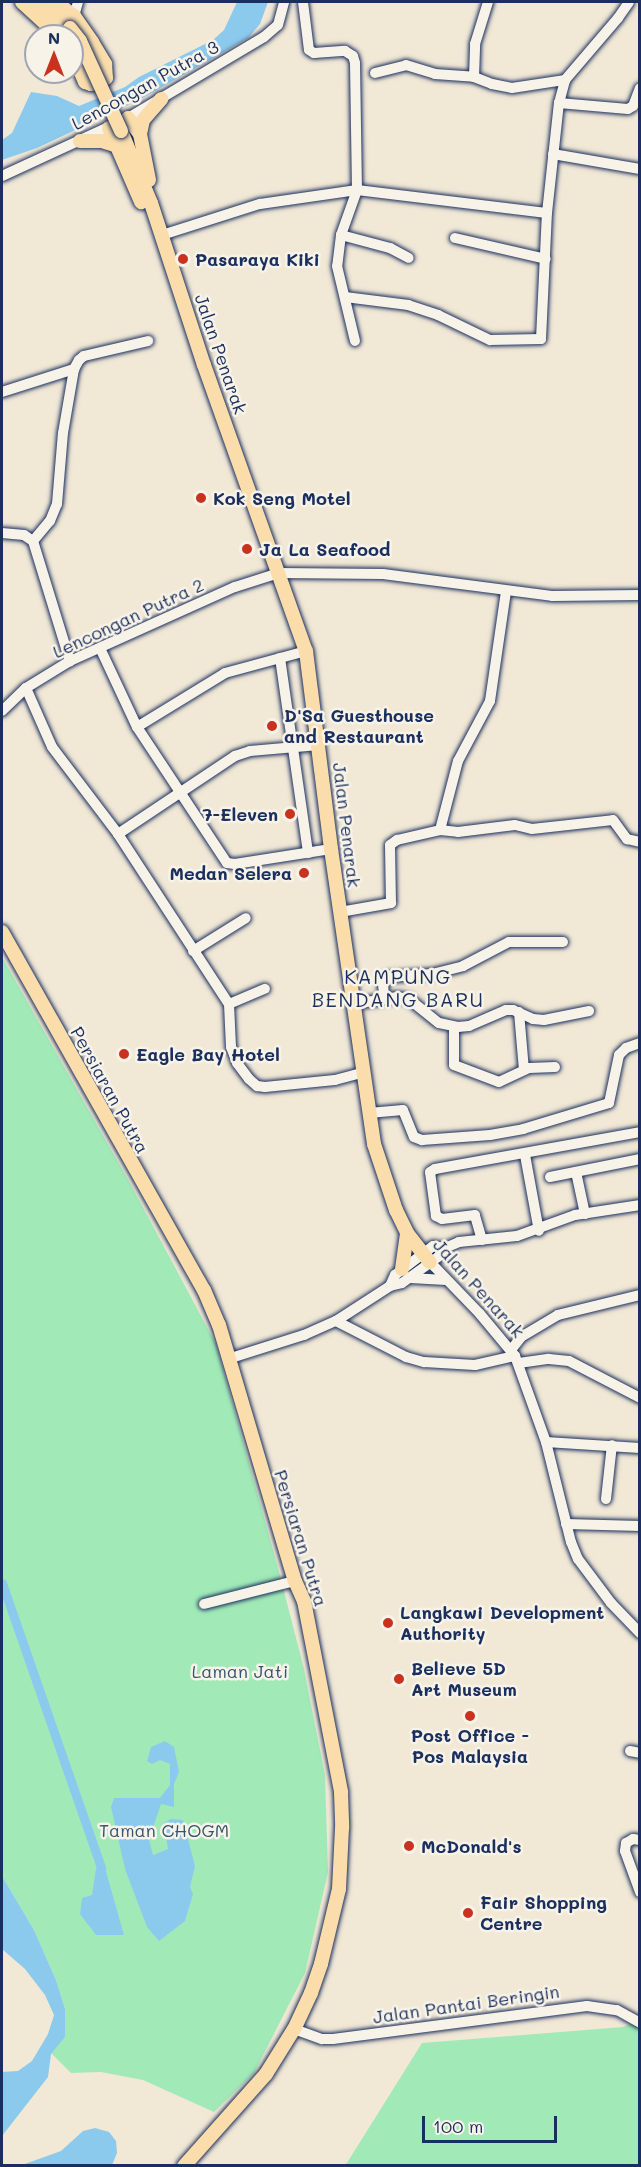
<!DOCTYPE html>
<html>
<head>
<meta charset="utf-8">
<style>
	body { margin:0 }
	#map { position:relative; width:641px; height:2167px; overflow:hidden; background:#f1e8d6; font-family:Mali,sans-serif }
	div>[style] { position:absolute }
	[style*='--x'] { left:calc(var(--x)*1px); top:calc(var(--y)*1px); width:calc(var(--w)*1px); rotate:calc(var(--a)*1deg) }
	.green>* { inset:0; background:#a1eab8 }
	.water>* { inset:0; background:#8ccaed }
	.canal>* { height:9px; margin:-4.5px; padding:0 4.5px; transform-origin:4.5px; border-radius:4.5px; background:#8ccaed }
	.roads { filter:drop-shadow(0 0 2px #1b2f5e) drop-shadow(0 0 2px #1b2f5e) }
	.minor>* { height:10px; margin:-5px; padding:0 5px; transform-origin:5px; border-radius:5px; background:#f7f3e8 }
	.major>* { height:14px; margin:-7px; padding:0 7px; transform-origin:7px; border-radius:7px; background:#faddab }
	.bridges { filter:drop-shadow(0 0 2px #1b2f5e) drop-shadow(0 0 2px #1b2f5e) }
	.major-bridge>* { height:14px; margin:-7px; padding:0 7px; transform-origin:7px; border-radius:7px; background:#faddab }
	.dots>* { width:16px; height:16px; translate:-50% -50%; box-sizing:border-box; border:3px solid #f7f3e8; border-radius:50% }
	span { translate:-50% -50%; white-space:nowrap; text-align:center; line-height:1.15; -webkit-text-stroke:5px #f7f3e8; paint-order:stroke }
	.street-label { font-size:18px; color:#1b2f5e }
	.poi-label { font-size:18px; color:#1b2f5e; font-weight:700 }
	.left { translate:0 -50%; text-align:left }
	.right { translate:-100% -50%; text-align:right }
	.park-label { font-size:18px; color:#365470 }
	.neighbourhood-label { font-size:20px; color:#1b2f5e; letter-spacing:1.5px }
	.frame { position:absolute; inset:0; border:3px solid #1b2f5e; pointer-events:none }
	.north { position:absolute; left:24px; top:24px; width:60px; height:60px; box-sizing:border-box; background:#f7f3e8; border:2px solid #9fa5b1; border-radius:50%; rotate:0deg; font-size:16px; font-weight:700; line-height:24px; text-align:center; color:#1b2f5e }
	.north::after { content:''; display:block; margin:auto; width:21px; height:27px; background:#c8321e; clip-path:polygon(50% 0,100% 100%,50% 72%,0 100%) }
	.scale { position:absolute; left:422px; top:2116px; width:135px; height:27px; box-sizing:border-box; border:3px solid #1b2f5e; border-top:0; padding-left:8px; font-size:18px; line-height:21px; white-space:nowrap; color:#1b2f5e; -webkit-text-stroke:4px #f7f3e8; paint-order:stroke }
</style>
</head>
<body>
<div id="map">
	<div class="green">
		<div style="clip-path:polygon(2px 957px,131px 1185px,216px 1344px,278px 1568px,304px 1669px,325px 1775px,328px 1872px,305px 1973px,254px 2073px,214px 2112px,143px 2080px,101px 2072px,71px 2073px,51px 2053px,65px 2037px,65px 2009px,56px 1980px,34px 1930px,2px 1876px)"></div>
		<div style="clip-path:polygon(639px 2020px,639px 2165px,345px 2166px,422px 2043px,623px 2027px)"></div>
	</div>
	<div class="water">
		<div style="clip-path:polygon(237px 2px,268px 2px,260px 24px,248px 38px,139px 100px,37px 148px,2px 160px,2px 140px,12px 133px,31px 92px,57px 96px,79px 106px,125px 87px,139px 77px,213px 40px,224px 30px)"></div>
		<div style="clip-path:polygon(165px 1741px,174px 1747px,179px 1772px,174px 1784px,174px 1807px,161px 1804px,149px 1839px,153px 1855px,168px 1849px,164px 1823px,171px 1819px,183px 1820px,195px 1866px,190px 1887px,193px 1894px,185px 1921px,159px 1941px,147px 1927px,125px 1869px,111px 1807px,114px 1798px,160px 1798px,170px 1785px,170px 1764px,160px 1760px,152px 1764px,147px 1761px,151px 1747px)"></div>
		<div style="clip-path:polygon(96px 1868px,105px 1868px,124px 1935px,96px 1935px,80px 1914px,82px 1898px,92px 1895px)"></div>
		<div style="clip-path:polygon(2px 1876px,34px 1930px,56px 1980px,65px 2009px,65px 2037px,51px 2054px,48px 2077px,2px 2136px,2px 2072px,18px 2071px,32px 2061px,48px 2034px,54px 2015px,45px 1995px,25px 1969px,2px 1949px)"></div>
		<div style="clip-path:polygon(95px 2128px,109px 2132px,116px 2141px,117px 2153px,112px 2165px,22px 2165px,61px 2151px,83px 2131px)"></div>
	</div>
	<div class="canal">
		<div style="--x:2;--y:1583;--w:302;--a:70.8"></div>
	</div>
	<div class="roads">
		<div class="minor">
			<div style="--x:303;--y:2;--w:48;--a:82.9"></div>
			<div style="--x:309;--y:50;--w:6;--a:31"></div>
			<div style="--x:314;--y:53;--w:31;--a:-4"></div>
			<div style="--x:345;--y:51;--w:9;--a:32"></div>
			<div style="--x:353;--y:56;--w:7;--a:74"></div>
			<div style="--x:355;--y:63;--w:127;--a:89.1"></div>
			<div style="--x:357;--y:190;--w:48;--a:109.6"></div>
			<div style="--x:341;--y:235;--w:31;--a:97"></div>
			<div style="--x:337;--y:266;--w:77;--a:76.5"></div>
			<div style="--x:74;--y:16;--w:15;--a:-74"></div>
			<div style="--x:375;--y:73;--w:32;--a:-14"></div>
			<div style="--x:406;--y:65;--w:30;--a:17"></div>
			<div style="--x:435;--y:74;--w:39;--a:4"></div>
			<div style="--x:474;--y:77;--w:19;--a:21"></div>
			<div style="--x:492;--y:84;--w:20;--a:11"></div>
			<div style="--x:512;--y:88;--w:54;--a:-8.6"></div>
			<div style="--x:474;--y:77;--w:33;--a:-88"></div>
			<div style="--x:475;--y:44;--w:44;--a:-72.8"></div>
			<div style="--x:559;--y:103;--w:69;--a:5"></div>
			<div style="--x:628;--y:109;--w:6;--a:-31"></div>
			<div style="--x:633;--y:106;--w:19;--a:-69"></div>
			<div style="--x:553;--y:154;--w:88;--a:9.8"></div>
			<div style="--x:2;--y:176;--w:139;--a:-24.7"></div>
			<div style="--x:128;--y:118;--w:158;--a:-30.8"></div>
			<div style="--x:264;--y:37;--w:18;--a:-41"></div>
			<div style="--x:278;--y:25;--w:24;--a:-75"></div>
			<div style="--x:162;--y:235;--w:103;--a:-17.6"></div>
			<div style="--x:260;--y:204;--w:98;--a:-8.2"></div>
			<div style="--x:357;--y:190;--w:191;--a:6.9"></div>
			<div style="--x:341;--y:235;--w:51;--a:14.9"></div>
			<div style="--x:390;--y:248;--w:21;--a:28"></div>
			<div style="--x:455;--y:238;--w:93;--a:13"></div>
			<div style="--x:345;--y:297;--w:64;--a:7.2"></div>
			<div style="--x:408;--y:305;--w:32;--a:18"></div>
			<div style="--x:438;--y:315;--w:58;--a:25.7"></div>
			<div style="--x:490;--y:340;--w:51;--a:-1.1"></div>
			<div style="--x:541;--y:339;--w:126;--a:-87.3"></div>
			<div style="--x:547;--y:213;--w:111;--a:-83.8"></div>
			<div style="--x:559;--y:103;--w:24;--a:-75"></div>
			<div style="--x:565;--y:80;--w:82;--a:-49.5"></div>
			<div style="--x:618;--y:18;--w:19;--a:-55"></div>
			<div style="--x:2;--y:392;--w:76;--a:-17.7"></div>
			<div style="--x:2;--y:533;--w:22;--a:5"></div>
			<div style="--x:24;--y:535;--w:11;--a:34"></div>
			<div style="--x:33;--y:541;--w:126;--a:72.9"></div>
			<div style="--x:33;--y:541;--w:26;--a:-50"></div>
			<div style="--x:50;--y:521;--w:18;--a:-68"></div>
			<div style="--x:57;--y:504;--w:71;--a:-85.2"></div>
			<div style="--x:63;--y:433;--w:65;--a:-80.2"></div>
			<div style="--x:74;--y:369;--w:10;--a:-61"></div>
			<div style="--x:79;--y:360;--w:6;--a:-39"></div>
			<div style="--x:84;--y:356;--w:66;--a:-13.2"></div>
			<div style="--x:100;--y:648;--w:87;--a:64.9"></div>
			<div style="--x:137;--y:727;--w:163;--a:56.5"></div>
			<div style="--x:227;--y:863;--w:8;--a:7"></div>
			<div style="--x:235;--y:864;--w:97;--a:-8.9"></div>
			<div style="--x:280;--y:658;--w:197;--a:81.8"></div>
			<div style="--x:26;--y:688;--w:64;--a:66.2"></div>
			<div style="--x:52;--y:747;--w:109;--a:52.8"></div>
			<div style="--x:118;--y:834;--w:203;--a:56.9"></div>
			<div style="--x:229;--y:1004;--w:43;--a:87.3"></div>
			<div style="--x:231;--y:1047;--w:17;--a:69"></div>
			<div style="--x:237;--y:1063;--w:20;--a:53"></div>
			<div style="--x:249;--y:1079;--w:11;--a:41"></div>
			<div style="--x:257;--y:1086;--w:8;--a:7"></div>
			<div style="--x:265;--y:1087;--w:70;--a:-5.7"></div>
			<div style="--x:335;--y:1080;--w:30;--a:-15"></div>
			<div style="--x:2;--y:711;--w:33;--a:-44"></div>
			<div style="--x:26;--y:688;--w:52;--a:-31.5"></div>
			<div style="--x:70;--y:661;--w:181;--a:-24.2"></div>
			<div style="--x:235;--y:587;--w:46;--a:-17.7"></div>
			<div style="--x:279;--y:573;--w:104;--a:0.6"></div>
			<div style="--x:383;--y:574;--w:170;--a:7.4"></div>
			<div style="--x:552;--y:596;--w:88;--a:-0.7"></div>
			<div style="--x:137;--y:727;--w:103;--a:-31.5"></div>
			<div style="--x:225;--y:673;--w:84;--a:-15.2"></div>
			<div style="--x:440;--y:830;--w:18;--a:6"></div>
			<div style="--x:458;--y:832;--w:57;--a:-7"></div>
			<div style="--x:515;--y:825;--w:17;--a:13"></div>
			<div style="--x:532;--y:829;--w:81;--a:-6.3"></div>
			<div style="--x:613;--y:820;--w:24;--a:54"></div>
			<div style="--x:627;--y:839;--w:13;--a:13"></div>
			<div style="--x:118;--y:834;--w:141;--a:-33.7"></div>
			<div style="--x:235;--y:756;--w:16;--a:-18"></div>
			<div style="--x:250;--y:751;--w:69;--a:-5"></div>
			<div style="--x:340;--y:912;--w:52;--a:-10"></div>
			<div style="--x:391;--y:903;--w:58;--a:-91"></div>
			<div style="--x:390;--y:845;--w:9;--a:-36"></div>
			<div style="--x:397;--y:840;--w:44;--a:-13.1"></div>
			<div style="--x:440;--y:830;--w:71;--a:-75.4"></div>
			<div style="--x:458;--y:761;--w:68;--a:-61.9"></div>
			<div style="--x:490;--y:701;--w:111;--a:-81.7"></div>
			<div style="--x:193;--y:951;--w:62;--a:-31.9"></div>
			<div style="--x:384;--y:997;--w:13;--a:-94"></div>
			<div style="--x:383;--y:984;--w:9;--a:-54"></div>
			<div style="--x:388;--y:977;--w:44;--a:-3.9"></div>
			<div style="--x:432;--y:974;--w:32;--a:-14"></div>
			<div style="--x:463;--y:966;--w:52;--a:-27.6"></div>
			<div style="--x:509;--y:942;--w:54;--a:0"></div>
			<div style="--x:229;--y:1004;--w:39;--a:-23"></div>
			<div style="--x:354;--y:1004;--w:44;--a:-9.2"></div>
			<div style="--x:397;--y:997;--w:12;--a:9"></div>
			<div style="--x:409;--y:999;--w:38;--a:39"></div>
			<div style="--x:439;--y:1023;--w:19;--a:12"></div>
			<div style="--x:458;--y:1027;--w:11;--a:-5"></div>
			<div style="--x:469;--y:1026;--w:40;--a:-23.4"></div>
			<div style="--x:506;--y:1010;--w:7;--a:0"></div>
			<div style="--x:513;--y:1010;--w:22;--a:24"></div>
			<div style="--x:533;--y:1019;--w:11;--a:5"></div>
			<div style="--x:544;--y:1020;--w:46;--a:-11.3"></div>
			<div style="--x:519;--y:1012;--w:58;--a:85.1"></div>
			<div style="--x:454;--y:1027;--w:38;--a:90"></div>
			<div style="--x:454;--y:1065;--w:48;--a:20.7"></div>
			<div style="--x:499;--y:1082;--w:33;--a:-25"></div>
			<div style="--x:529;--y:1068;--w:26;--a:-2"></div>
			<div style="--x:369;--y:1113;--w:34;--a:-5"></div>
			<div style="--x:403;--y:1110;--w:29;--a:68"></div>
			<div style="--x:414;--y:1137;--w:9;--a:21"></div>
			<div style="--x:422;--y:1140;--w:68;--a:-4.2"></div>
			<div style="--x:490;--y:1135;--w:34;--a:-10"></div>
			<div style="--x:523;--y:1129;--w:90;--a:-16.8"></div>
			<div style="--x:609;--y:1103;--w:49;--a:-78.2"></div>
			<div style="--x:619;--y:1055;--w:10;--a:-45"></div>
			<div style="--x:626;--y:1048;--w:15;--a:-20"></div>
			<div style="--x:525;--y:1155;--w:77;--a:79.6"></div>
			<div style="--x:576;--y:1172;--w:43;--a:77.9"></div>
			<div style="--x:550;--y:1177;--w:92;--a:-11.3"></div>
			<div style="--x:482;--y:1240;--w:26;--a:-106"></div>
			<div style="--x:475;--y:1215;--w:33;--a:173"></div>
			<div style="--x:442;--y:1219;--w:7;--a:-153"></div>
			<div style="--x:436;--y:1216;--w:44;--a:-97.8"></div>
			<div style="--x:430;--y:1172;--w:6;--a:-31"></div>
			<div style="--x:435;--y:1169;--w:208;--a:-10.2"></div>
			<div style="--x:430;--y:1262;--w:72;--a:46.1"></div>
			<div style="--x:480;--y:1314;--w:55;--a:50.2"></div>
			<div style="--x:515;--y:1356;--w:91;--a:70.2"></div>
			<div style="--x:546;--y:1442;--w:103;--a:76"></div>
			<div style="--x:571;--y:1542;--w:18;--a:68"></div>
			<div style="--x:578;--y:1559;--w:55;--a:53.1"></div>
			<div style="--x:611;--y:1603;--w:42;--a:46"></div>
			<div style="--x:410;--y:1278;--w:36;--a:3"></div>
			<div style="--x:390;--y:1286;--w:12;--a:-14"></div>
			<div style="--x:402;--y:1283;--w:44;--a:-35.8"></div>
			<div style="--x:438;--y:1257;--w:11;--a:-52"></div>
			<div style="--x:336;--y:1321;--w:79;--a:27.2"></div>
			<div style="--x:406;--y:1357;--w:19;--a:16"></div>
			<div style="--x:424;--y:1362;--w:51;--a:3.4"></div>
			<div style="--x:475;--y:1365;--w:41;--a:-12.7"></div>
			<div style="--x:511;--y:1350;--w:16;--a:-52"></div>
			<div style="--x:521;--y:1337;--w:43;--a:-30.7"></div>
			<div style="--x:558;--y:1315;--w:84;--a:-13.7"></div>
			<div style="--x:231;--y:1358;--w:77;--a:-17.5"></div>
			<div style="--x:304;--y:1335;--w:35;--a:-24"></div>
			<div style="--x:336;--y:1321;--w:64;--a:-32.9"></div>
			<div style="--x:390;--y:1286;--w:12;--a:-66"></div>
			<div style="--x:395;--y:1275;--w:48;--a:-37.3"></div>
			<div style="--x:433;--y:1246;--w:12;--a:9"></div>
			<div style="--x:445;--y:1248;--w:15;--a:-23"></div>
			<div style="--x:459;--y:1242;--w:58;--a:-5.9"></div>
			<div style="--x:517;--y:1236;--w:62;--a:-19.9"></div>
			<div style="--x:575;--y:1215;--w:66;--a:-8.7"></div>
			<div style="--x:519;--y:1363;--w:30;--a:-8"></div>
			<div style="--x:549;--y:1359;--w:20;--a:6"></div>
			<div style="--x:569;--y:1361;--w:80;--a:27.5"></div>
			<div style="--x:546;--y:1442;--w:94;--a:3.7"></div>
			<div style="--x:606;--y:1499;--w:54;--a:-83.7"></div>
			<div style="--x:566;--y:1524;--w:74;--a:1.5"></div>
			<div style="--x:204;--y:1604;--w:94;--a:-14.2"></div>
			<div style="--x:630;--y:1751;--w:10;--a:11"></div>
			<div style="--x:640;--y:1840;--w:7;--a:-172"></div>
			<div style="--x:633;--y:1839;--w:8;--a:150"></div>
			<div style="--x:626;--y:1843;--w:8;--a:97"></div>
			<div style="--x:625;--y:1851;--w:44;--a:69.9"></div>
			<div style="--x:294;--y:2029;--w:30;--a:20"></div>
			<div style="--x:322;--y:2039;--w:11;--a:0"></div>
			<div style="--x:333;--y:2039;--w:256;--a:-7.4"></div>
			<div style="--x:587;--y:2006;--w:30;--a:8"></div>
			<div style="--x:617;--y:2010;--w:26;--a:29"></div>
		</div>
		<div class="major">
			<div style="--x:22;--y:2;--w:50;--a:42.6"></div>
			<div style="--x:36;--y:2;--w:17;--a:31"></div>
			<div style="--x:51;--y:11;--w:25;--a:42"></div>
			<div style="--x:56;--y:2;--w:23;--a:38"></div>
			<div style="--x:74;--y:16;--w:32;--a:55"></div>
			<div style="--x:92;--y:42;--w:26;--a:59"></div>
			<div style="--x:105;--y:64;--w:14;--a:86"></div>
			<div style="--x:106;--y:78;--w:16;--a:158"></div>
			<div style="--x:91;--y:84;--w:6;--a:-162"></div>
			<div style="--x:85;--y:82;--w:33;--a:-113"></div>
			<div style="--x:128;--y:118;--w:20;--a:53"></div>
			<div style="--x:140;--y:134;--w:47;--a:78.9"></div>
			<div style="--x:109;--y:128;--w:81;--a:66.6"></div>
			<div style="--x:121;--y:131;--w:78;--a:67.4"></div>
			<div style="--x:151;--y:203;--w:170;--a:71.9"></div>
			<div style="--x:204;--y:365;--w:304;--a:70.4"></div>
			<div style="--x:306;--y:651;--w:200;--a:82.8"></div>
			<div style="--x:331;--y:849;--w:298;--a:81.7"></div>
			<div style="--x:374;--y:1144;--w:70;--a:71.6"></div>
			<div style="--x:396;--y:1210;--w:25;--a:64"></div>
			<div style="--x:407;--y:1233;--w:37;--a:52"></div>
			<div style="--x:140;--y:134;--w:14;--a:-78"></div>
			<div style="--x:143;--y:120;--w:28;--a:-49"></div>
			<div style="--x:80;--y:141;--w:22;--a:0"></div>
			<div style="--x:102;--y:141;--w:16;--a:18"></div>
			<div style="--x:2;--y:932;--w:411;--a:60.6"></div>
			<div style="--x:204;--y:1290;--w:38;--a:67"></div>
			<div style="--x:219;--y:1325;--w:267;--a:73.5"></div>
			<div style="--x:295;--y:1581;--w:22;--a:66"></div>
			<div style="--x:304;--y:1601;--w:195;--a:79"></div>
			<div style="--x:341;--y:1792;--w:36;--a:88"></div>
			<div style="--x:342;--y:1828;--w:61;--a:92.8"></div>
			<div style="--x:339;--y:1889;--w:77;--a:103.5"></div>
			<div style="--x:321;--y:1964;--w:31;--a:109"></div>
			<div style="--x:311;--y:1993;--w:40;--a:115"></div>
			<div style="--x:294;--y:2029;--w:53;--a:121.9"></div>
			<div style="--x:266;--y:2074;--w:123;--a:131.7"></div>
			<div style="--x:402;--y:1269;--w:36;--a:-82"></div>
		</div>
	</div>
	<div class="bridges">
		<div class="major-bridge">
			<div style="--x:70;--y:28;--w:16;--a:52"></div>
			<div style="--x:80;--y:41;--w:99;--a:65.5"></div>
		</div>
	</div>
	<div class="dots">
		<div style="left:183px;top:259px;background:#c8321e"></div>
		<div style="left:201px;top:498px;background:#c8321e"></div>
		<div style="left:247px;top:549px;background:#c8321e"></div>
		<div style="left:272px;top:726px;background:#c8321e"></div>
		<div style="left:290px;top:814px;background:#c8321e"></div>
		<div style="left:304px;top:873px;background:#c8321e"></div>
		<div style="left:124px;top:1054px;background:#c8321e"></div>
		<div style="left:388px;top:1623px;background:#c8321e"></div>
		<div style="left:399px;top:1679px;background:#c8321e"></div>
		<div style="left:470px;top:1716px;background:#c8321e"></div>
		<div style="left:409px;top:1846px;background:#c8321e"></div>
		<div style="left:468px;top:1913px;background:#c8321e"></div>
	</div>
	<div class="street-label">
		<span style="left:145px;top:85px;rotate:-29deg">Lencongan Putra 3</span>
		<span style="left:221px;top:354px;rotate:71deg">Jalan Penarak</span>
		<span style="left:128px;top:618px;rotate:-25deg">Lencongan Putra 2</span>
		<span style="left:347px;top:825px;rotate:83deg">Jalan Penarak</span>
		<span style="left:110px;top:1090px;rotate:61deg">Persiaran Putra</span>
		<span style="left:479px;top:1288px;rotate:48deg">Jalan Penarak</span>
		<span style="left:301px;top:1538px;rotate:73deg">Persiaran Putra</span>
		<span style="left:466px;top:2004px;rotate:-8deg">Jalan Pantai Beringin</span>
	</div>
	<div class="poi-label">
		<span class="left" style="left:195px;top:259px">Pasaraya Kiki</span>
		<span class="left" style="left:213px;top:498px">Kok Seng Motel</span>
		<span class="left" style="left:259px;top:549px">Ja La Seafood</span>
		<span class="left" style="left:284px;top:726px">D'Sa Guesthouse<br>and Restaurant</span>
		<span class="right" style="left:278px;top:814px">7-Eleven</span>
		<span class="right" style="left:292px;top:873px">Medan Selera</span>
		<span class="left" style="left:136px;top:1054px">Eagle Bay Hotel</span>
		<span class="left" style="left:400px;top:1623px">Langkawi Development<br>Authority</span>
		<span class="left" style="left:411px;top:1679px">Believe 5D<br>Art Museum</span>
		<span style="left:470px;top:1746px">Post Office -<br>Pos Malaysia</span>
		<span class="left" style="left:421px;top:1846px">McDonald's</span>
		<span class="left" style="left:480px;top:1913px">Fair Shopping<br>Centre</span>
	</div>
	<div class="park-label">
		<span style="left:240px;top:1671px">Laman Jati</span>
		<span style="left:164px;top:1830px">Taman CHOGM</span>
	</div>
	<div class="neighbourhood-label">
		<span style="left:398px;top:988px">KAMPUNG<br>BENDANG BARU</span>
	</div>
	<div class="frame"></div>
	<div class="north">N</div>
	<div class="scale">100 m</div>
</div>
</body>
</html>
